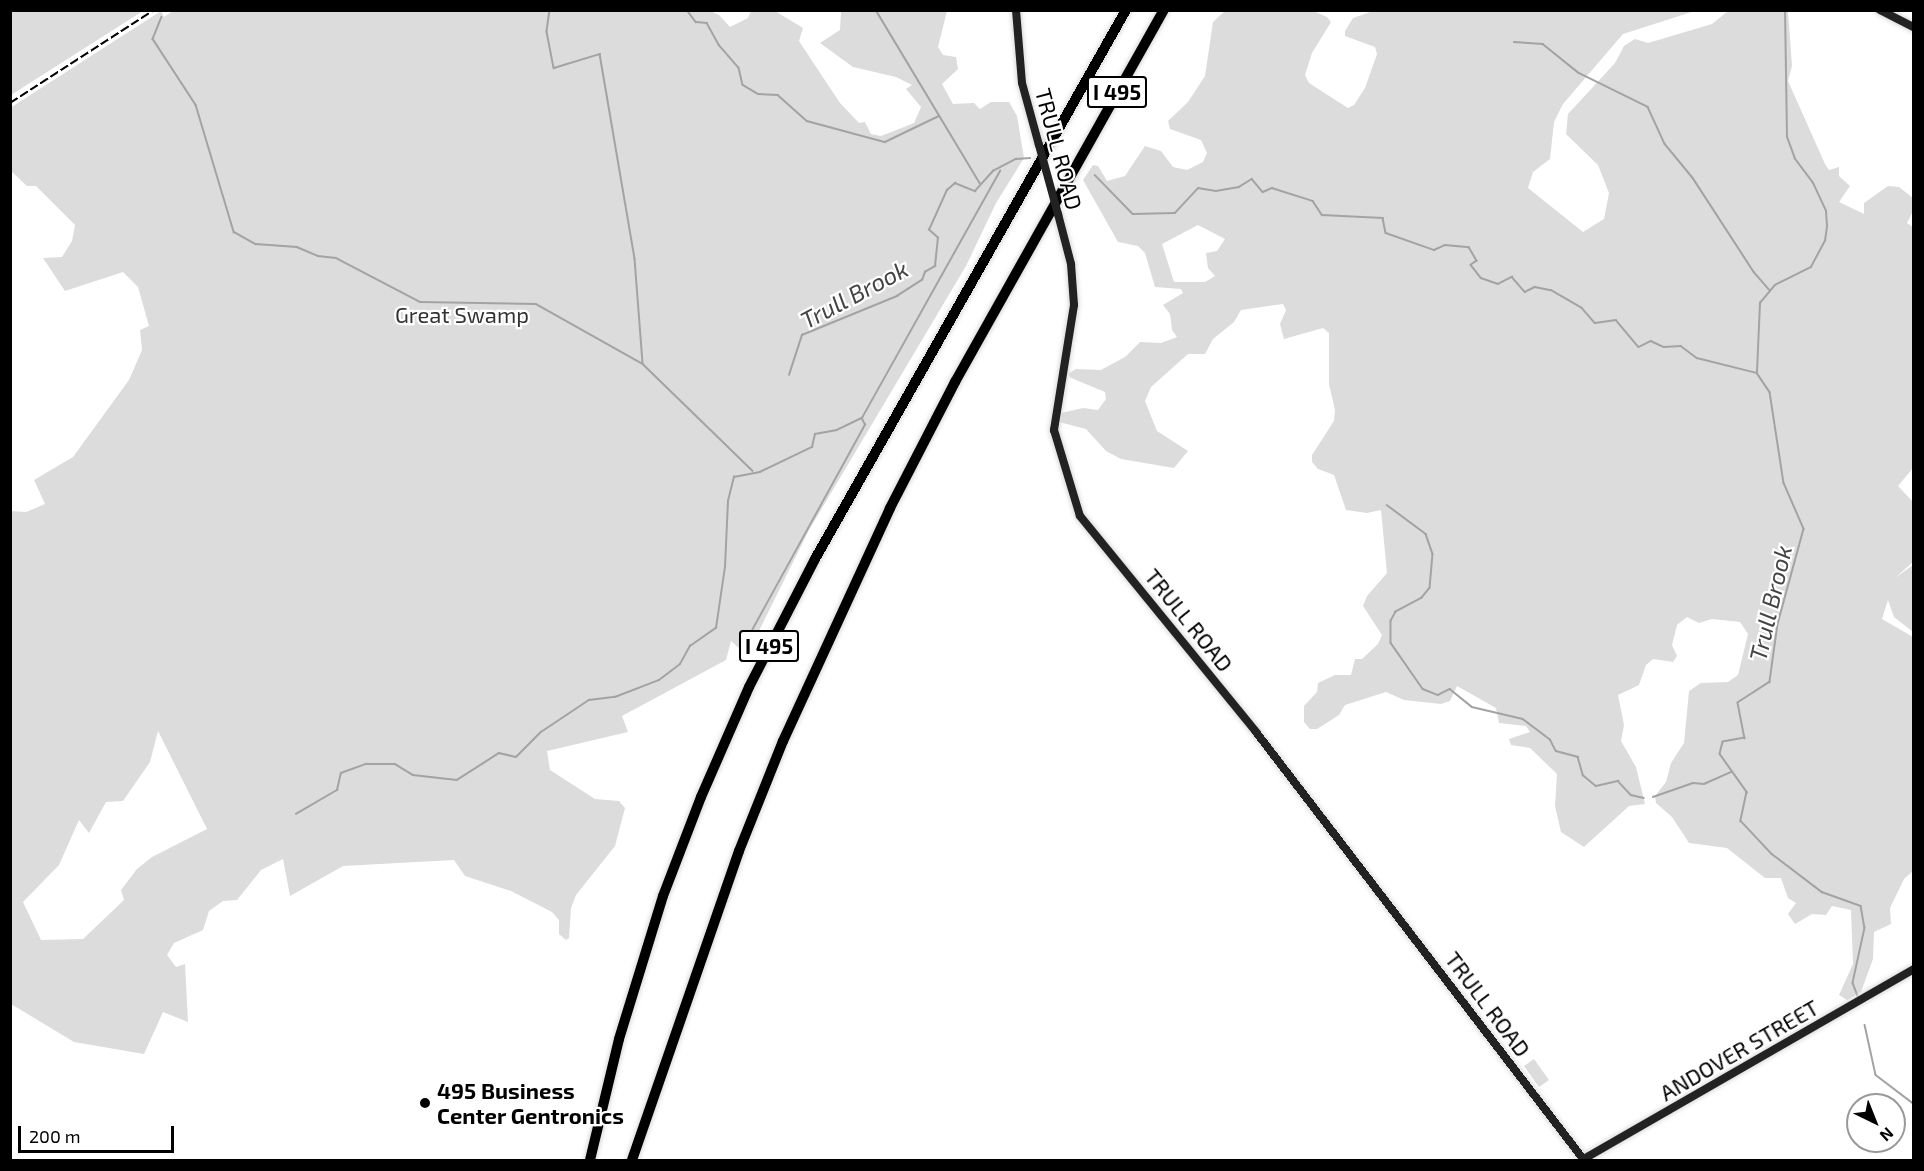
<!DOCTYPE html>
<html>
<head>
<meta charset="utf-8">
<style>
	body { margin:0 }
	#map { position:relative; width:1924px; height:1171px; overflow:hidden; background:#fff; font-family:"Exo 2",sans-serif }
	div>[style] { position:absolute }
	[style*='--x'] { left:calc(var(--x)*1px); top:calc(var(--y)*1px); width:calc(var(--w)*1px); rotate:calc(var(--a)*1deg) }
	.green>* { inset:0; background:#dcdcdc }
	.stream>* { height:1.5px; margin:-0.75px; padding:0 0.75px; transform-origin:0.75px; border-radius:0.75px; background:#a3a3a3 }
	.roads { filter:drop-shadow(0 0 2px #dbdbdb) drop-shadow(0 0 2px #dbdbdb) }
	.secondary>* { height:8px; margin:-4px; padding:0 4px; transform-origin:4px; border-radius:4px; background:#222 }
	.highway>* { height:10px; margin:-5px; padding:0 5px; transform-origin:5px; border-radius:5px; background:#000 }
	.rail>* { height:1.5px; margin-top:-0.75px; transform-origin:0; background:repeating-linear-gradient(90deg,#000 0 9px,transparent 0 12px) }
	.secondary-bridge>* { height:8px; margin:-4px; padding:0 4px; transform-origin:4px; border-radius:4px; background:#222 }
	.dots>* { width:16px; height:16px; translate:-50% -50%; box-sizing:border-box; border:3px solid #fff; border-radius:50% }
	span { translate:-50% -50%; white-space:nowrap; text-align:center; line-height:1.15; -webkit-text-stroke:4.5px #fff; paint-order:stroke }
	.shield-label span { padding:2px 4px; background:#fff; border:2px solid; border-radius:4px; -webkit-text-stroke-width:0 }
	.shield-label { font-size:21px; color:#000; font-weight:700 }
	.street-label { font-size:22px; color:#000 }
	.park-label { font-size:22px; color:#333 }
	.poi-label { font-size:22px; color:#000; font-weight:700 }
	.left { translate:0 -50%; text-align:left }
	.water-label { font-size:24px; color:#444; font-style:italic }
	.frame { position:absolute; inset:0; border:12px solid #000; pointer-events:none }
	.north { position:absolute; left:1846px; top:1093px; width:60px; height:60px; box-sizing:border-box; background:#fff; border:2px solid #999; border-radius:50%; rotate:137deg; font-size:16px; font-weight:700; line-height:24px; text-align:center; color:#000 }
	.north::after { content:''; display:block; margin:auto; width:21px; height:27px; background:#000; clip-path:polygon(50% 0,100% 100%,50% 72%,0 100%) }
	.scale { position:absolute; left:18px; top:1126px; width:156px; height:27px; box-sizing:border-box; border:3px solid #000; border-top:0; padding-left:8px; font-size:18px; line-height:21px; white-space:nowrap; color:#000; -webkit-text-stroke:4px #fff; paint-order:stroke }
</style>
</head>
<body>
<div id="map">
	<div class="green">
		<div style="clip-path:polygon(11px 10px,143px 10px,143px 11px,11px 95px)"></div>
		<div style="clip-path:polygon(evenodd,174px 10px,708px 10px,719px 15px,730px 27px,748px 18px,751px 11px,775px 11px,803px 28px,799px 41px,840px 103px,859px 123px,865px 122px,871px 134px,881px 136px,914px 123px,921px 107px,906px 89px,912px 85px,896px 77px,853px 67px,820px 43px,840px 30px,841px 11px,947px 11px,938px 47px,943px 55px,956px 57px,958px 69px,942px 84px,953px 104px,974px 103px,980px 109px,991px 102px,1009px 102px,1017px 116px,1024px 158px,996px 203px,966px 266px,809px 530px,747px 655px,731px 641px,726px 660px,622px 716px,628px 732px,547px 751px,550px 770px,595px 799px,619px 801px,625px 808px,615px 846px,576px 895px,571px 908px,569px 938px,566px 940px,559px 934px,559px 920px,552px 912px,511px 891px,465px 876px,454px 860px,343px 866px,290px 896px,283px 859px,261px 870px,237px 900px,223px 901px,209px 911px,203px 930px,174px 943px,167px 955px,176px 967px,185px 964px,188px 1022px,163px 1012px,144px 1054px,74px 1042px,11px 1004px,11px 511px,26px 512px,45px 504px,34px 480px,73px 457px,129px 380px,142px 350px,140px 330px,149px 326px,138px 287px,123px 272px,65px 291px,43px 258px,62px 257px,72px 241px,75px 225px,36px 186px,27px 186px,11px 171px,10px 108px,161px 11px,164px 17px,174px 10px,158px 731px,207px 829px,152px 857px,137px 869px,121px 890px,124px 900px,83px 939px,41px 940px,23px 902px,59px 865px,79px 820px,89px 833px,106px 802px,123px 801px,150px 762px,158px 731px)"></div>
		<div style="clip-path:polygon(evenodd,1225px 11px,1313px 11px,1327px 17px,1331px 22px,1312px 53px,1305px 75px,1309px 83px,1348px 108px,1354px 105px,1365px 88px,1377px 54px,1375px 47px,1345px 36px,1345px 31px,1353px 18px,1373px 11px,1695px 11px,1623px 34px,1563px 104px,1554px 122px,1550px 159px,1533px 172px,1528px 188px,1583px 232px,1604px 219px,1609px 193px,1598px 165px,1566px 134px,1568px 114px,1615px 63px,1624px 46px,1635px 39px,1648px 43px,1712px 24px,1728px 11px,1788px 11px,1792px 66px,1788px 81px,1825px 164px,1829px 170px,1839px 167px,1839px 176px,1850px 186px,1839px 202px,1864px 214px,1864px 203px,1888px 186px,1899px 187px,1913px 198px,1913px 211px,1907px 223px,1914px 228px,1913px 468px,1898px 486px,1913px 502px,1914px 561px,1895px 578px,1913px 565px,1913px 632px,1894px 617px,1888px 600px,1882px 619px,1913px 637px,1913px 871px,1904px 879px,1890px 908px,1891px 924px,1874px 932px,1873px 959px,1861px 992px,1847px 1000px,1839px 995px,1853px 964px,1851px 910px,1832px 906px,1826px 915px,1812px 914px,1795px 924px,1788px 914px,1796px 903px,1788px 898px,1781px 878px,1765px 878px,1727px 848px,1689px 843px,1672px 817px,1656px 803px,1655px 796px,1666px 782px,1671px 763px,1684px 743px,1689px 691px,1701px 683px,1728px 682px,1738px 675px,1748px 634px,1740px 622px,1712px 619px,1699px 623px,1687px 617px,1677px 625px,1672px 645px,1677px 656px,1673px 662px,1653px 659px,1646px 665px,1639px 685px,1618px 695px,1624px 725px,1621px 741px,1636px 767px,1645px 804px,1629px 806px,1584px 847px,1561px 832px,1555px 806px,1557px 774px,1530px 748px,1511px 745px,1509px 739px,1530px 732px,1526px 726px,1499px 723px,1496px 708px,1457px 686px,1450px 701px,1441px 704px,1404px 700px,1386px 692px,1345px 705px,1339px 715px,1317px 729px,1310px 729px,1304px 722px,1304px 706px,1317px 692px,1318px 683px,1335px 675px,1351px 675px,1355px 659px,1362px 659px,1378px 644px,1382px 635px,1363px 606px,1367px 596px,1387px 573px,1381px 510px,1367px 513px,1346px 510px,1334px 475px,1318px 469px,1312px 462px,1312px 455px,1334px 421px,1335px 410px,1329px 384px,1329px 333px,1323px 328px,1284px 339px,1280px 324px,1286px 310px,1283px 304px,1241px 310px,1234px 322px,1213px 339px,1205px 354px,1188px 354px,1151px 387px,1145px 401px,1157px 431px,1188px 451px,1174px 468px,1121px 459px,1106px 451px,1086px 429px,1059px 422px,1057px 414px,1083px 408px,1098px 410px,1106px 399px,1105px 392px,1071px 378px,1068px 374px,1076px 369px,1101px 370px,1125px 357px,1140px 342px,1161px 343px,1177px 337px,1172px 330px,1170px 314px,1163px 305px,1183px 293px,1181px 289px,1155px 287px,1145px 253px,1138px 246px,1118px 242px,1083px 180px,1093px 165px,1098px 166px,1107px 181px,1125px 176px,1145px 146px,1161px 151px,1173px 167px,1187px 170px,1203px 162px,1207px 153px,1201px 140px,1170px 129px,1168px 121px,1188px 102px,1205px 76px,1213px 22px,1225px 11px,1198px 225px,1225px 239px,1217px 251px,1206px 253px,1208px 268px,1215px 276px,1205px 282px,1174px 282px,1162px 244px,1198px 225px)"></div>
		<div style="clip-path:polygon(1534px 1059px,1549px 1080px,1539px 1087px,1524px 1066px)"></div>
	</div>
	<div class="stream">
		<div style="--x:550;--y:10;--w:22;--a:98"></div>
		<div style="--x:547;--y:32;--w:37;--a:79"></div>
		<div style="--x:554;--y:68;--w:48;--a:-16.9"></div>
		<div style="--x:600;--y:54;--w:208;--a:80.3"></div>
		<div style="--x:635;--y:259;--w:104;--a:85.6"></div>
		<div style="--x:687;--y:10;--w:15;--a:53"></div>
		<div style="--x:696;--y:22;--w:11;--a:5"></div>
		<div style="--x:707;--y:23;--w:25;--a:61"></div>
		<div style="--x:719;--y:45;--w:30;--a:49"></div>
		<div style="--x:739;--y:68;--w:17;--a:77"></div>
		<div style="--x:743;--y:85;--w:17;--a:31"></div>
		<div style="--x:758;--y:94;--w:20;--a:3"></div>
		<div style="--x:778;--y:95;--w:39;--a:42"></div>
		<div style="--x:807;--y:121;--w:81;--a:15.1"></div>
		<div style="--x:885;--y:142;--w:60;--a:-25.7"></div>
		<div style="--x:876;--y:10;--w:202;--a:59"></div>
		<div style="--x:162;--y:17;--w:24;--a:112"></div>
		<div style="--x:153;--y:39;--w:79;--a:56.9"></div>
		<div style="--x:196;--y:105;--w:133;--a:73.3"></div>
		<div style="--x:234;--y:232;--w:25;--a:29"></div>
		<div style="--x:256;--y:244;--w:41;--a:4.2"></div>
		<div style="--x:297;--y:247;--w:23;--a:23"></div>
		<div style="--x:318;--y:256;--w:18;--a:6"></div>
		<div style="--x:336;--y:258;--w:95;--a:27.6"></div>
		<div style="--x:420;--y:302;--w:116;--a:1"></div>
		<div style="--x:536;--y:304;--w:123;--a:29.3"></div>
		<div style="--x:643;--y:364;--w:153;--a:44.2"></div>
		<div style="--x:1514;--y:42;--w:29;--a:4"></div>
		<div style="--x:1543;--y:44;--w:46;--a:38.9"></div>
		<div style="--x:1579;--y:73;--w:77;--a:26.2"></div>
		<div style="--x:1648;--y:107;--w:41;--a:65.3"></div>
		<div style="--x:1665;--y:144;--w:44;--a:50.5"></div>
		<div style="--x:1693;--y:178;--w:112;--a:57"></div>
		<div style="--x:1754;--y:272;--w:23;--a:49"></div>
		<div style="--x:1095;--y:175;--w:54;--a:45.7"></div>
		<div style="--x:1133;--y:214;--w:42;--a:-1.4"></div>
		<div style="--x:1175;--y:213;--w:34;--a:-47"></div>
		<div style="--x:1198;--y:188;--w:18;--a:9"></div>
		<div style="--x:1216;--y:191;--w:23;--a:-10"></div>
		<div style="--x:1239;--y:187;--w:15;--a:-32"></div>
		<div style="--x:1252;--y:179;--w:17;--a:50"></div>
		<div style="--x:1263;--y:192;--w:10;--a:-24"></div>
		<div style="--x:1272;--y:188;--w:43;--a:17.6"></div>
		<div style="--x:1313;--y:201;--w:17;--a:57"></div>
		<div style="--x:1322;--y:215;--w:61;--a:2.8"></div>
		<div style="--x:1383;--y:218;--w:15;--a:79"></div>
		<div style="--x:1386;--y:233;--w:51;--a:19.5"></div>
		<div style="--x:1434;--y:250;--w:12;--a:-24"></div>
		<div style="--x:1445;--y:245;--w:24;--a:5"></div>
		<div style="--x:1469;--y:247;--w:16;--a:60"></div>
		<div style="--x:1477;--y:261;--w:7;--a:146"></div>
		<div style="--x:1471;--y:265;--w:16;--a:52"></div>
		<div style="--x:1481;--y:278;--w:18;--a:19"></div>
		<div style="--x:1498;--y:284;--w:16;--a:-27"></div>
		<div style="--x:1512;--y:277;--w:20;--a:49"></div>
		<div style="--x:1525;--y:292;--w:11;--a:-27"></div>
		<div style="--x:1535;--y:287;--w:16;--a:11"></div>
		<div style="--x:1551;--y:290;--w:36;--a:30"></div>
		<div style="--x:1582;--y:308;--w:20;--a:49"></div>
		<div style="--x:1595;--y:323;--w:21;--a:-8"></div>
		<div style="--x:1616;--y:320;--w:35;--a:50"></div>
		<div style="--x:1639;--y:347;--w:13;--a:-27"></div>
		<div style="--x:1651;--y:341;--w:14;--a:25"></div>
		<div style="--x:1664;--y:347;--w:17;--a:-3"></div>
		<div style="--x:1681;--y:346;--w:20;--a:37"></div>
		<div style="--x:1697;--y:358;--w:62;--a:14"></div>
		<div style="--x:1757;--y:373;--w:23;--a:56"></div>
		<div style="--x:1770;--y:392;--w:92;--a:81.3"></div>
		<div style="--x:1784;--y:483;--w:50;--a:66.5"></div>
		<div style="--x:1804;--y:529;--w:98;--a:105.3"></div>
		<div style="--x:1778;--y:624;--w:59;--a:97.9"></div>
		<div style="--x:1770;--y:682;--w:38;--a:147"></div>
		<div style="--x:1738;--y:703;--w:36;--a:79"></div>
		<div style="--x:1745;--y:738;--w:22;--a:170"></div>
		<div style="--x:1723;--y:742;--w:12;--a:104"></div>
		<div style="--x:1720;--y:754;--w:47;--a:54.6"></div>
		<div style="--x:1747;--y:792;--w:30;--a:102"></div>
		<div style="--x:1741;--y:821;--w:45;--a:46.8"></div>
		<div style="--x:1772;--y:854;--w:63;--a:37.2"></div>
		<div style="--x:1822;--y:892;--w:41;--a:19.7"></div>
		<div style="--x:1861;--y:906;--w:22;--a:80"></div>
		<div style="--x:1865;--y:928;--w:56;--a:102.3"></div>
		<div style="--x:1853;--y:983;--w:14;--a:69"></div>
		<div style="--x:1757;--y:372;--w:69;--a:-87.5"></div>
		<div style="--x:1760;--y:303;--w:23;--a:-50"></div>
		<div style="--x:1775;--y:285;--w:40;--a:-26.6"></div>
		<div style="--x:1811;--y:267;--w:30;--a:-62"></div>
		<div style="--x:1825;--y:241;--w:15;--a:-82"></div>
		<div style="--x:1827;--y:226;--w:15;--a:-94"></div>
		<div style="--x:1826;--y:211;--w:31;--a:-115"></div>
		<div style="--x:1813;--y:183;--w:30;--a:-127"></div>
		<div style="--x:1795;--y:159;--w:23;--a:-110"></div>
		<div style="--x:1787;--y:137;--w:127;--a:-90.9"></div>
		<div style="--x:789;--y:375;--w:42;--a:-72"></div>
		<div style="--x:802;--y:335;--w:103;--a:-22.3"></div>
		<div style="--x:897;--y:296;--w:30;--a:-33"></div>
		<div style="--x:922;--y:280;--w:9;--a:-69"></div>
		<div style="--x:925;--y:272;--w:12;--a:-31"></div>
		<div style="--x:935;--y:266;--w:28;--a:-84"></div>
		<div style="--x:938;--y:238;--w:12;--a:-138"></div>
		<div style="--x:929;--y:230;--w:44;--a:-65.8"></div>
		<div style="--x:947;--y:190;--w:11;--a:-41"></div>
		<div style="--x:955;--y:183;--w:22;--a:22"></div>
		<div style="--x:975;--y:191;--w:27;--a:-48"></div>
		<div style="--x:993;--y:171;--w:26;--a:-28"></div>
		<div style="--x:1016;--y:159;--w:14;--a:-4"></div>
		<div style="--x:1387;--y:505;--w:49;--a:36.6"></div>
		<div style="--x:1426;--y:534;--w:21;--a:71"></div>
		<div style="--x:1433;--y:554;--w:34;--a:95"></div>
		<div style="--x:1430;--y:588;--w:13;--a:129"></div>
		<div style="--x:1422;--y:598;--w:30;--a:152"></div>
		<div style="--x:1396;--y:612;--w:10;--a:119"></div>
		<div style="--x:1391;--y:621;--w:22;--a:90"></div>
		<div style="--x:1391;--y:643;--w:56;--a:55.2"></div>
		<div style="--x:1423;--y:689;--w:16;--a:22"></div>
		<div style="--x:1438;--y:695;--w:13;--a:-27"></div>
		<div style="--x:1450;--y:689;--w:28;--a:39"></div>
		<div style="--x:1472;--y:707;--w:52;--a:13.2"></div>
		<div style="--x:1523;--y:719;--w:34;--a:37"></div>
		<div style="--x:1550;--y:739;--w:13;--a:63"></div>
		<div style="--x:1556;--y:751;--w:23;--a:15"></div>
		<div style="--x:1578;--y:757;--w:19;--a:74"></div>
		<div style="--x:1583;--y:775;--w:17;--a:40"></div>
		<div style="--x:1596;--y:786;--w:23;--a:-13"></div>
		<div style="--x:1618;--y:781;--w:19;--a:47"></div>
		<div style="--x:1631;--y:795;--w:13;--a:13"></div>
		<div style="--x:750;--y:634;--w:239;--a:-61.2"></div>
		<div style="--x:865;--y:425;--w:7;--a:-117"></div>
		<div style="--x:1653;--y:797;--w:42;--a:-19.3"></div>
		<div style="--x:1693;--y:783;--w:11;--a:5"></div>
		<div style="--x:1704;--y:784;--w:30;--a:-24"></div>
		<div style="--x:296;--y:814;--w:48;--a:-30.3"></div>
		<div style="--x:337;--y:790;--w:17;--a:-77"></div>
		<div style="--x:341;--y:773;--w:27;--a:-20"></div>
		<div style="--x:366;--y:764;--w:29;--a:0"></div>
		<div style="--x:395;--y:764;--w:21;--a:31"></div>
		<div style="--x:413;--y:775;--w:44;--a:6.5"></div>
		<div style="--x:457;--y:780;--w:50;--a:-32.7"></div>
		<div style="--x:499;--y:753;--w:17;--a:13"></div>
		<div style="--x:516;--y:757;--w:35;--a:-45"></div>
		<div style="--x:541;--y:732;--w:58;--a:-33.7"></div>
		<div style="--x:589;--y:700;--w:26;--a:-7"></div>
		<div style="--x:615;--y:697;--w:47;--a:-21.1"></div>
		<div style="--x:659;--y:680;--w:26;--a:-37"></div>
		<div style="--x:680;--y:664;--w:21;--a:-61"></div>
		<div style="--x:690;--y:646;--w:32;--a:-35"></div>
		<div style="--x:716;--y:628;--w:62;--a:-81.6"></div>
		<div style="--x:725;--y:567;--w:66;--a:-87.4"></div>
		<div style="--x:728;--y:501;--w:25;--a:-76"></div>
		<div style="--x:734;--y:477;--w:26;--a:-11"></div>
		<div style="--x:760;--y:472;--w:58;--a:-25.7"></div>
		<div style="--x:812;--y:447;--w:13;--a:-77"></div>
		<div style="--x:815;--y:434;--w:22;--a:-10"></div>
		<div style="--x:837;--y:430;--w:28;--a:-26"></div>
		<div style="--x:862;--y:418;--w:283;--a:-60.8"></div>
		<div style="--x:1865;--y:1025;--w:51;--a:77.6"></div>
		<div style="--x:1876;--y:1075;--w:48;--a:37.3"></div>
	</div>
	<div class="roads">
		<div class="secondary">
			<div style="--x:1016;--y:10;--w:73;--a:85.3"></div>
			<div style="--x:1022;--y:83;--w:64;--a:74.7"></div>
			<div style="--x:1880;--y:10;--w:38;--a:27"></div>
			<div style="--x:1058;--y:214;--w:52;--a:75.4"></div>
			<div style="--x:1071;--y:264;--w:41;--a:85.8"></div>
			<div style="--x:1074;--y:305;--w:127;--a:99.1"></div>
			<div style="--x:1054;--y:430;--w:90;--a:73.2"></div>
			<div style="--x:1080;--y:516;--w:279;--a:50.8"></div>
			<div style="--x:1256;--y:732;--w:539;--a:52.54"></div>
			<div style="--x:1582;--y:1160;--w:383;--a:-29.9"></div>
		</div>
		<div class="highway">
			<div style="--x:590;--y:1160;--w:124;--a:-76.5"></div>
			<div style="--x:619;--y:1039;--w:150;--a:-72.9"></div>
			<div style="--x:663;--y:896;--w:106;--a:-69"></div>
			<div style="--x:701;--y:797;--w:120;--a:-66.4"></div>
			<div style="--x:749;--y:687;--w:144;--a:-62.7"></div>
			<div style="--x:815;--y:559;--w:631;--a:-60.47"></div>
			<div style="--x:632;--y:1160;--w:327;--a:-70.9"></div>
			<div style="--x:739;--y:851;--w:118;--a:-68.2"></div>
			<div style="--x:783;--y:741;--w:256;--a:-65.3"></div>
			<div style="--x:890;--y:508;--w:142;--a:-62.7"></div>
			<div style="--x:955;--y:382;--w:427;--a:-60.7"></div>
		</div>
	</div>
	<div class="rail">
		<div style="--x:10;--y:103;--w:171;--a:-32.9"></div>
	</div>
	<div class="secondary-bridge">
		<div style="--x:1039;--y:145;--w:72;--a:74.6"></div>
	</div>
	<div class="dots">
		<div style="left:425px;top:1103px;background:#000"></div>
	</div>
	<div class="shield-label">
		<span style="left:1117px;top:92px">I 495</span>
		<span style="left:769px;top:646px">I 495</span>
	</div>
	<div class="street-label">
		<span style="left:1059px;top:149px;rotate:75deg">TRULL ROAD</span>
		<span style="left:1189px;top:620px;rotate:51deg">TRULL ROAD</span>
		<span style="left:1488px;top:1004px;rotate:53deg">TRULL ROAD</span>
		<span style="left:1739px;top:1050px;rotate:-30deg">ANDOVER STREET</span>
	</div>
	<div class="park-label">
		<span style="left:462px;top:315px">Great Swamp</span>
	</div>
	<div class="poi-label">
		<span class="left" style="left:437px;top:1103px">495 Business<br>Center Gentronics</span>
	</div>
	<div class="water-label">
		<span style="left:854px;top:294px;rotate:-28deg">Trull Brook</span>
		<span style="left:1770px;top:603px;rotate:-77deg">Trull Brook</span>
	</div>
	<div class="frame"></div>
	<div class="north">N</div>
	<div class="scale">200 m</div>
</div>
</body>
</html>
